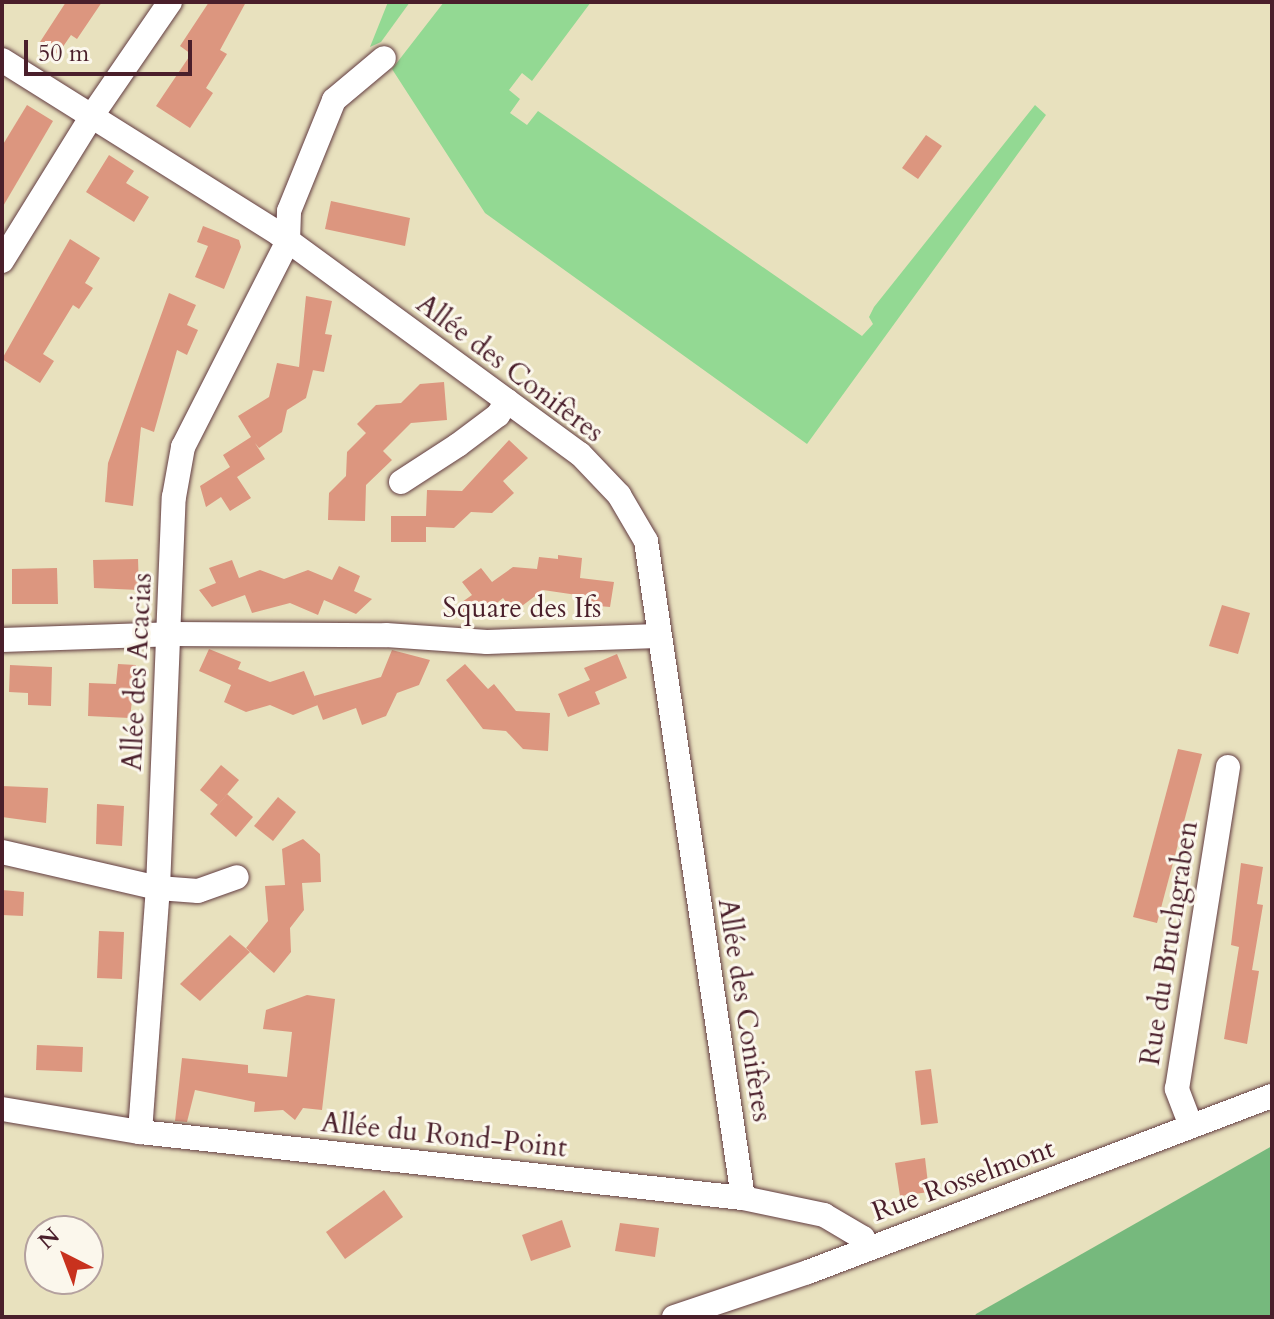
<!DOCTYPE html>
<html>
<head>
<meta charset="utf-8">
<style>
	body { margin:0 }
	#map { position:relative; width:1274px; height:1319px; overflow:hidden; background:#e8e1be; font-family:Cardo,serif }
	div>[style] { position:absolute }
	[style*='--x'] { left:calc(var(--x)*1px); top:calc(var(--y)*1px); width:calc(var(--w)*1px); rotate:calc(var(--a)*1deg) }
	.green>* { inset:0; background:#93d993 }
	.forest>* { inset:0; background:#76b97d }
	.building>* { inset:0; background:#dc967f }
	.roads { filter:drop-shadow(0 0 2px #623c41) drop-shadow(0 0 2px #623c41) }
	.street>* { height:24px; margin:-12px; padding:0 12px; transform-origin:12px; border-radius:12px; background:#fff }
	span { translate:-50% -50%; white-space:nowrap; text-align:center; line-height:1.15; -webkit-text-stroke:6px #fbf7ec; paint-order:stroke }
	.street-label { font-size:28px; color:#4a1f2b }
	.frame { position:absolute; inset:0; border:4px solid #4a1f2b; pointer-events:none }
	.north { position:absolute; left:24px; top:1215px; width:80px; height:80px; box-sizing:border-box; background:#fbf7ec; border:2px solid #b4a19f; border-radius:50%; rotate:318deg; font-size:22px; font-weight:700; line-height:32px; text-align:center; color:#4a1f2b }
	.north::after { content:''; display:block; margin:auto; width:28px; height:36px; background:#c8321e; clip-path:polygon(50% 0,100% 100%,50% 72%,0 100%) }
	.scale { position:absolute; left:24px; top:40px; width:168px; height:36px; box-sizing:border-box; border:4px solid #4a1f2b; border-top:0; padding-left:10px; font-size:24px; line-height:28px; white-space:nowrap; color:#4a1f2b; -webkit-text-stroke:6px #fbf7ec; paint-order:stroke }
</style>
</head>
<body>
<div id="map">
	<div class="green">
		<div style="clip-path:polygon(388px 2px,410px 2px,381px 42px,370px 47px)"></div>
		<div style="clip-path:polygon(444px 2px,591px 2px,532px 81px,522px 73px,509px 90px,520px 99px,510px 113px,527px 125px,538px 111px,862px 336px,873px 324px,869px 317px,874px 307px,1035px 105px,1046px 115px,807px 444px,485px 213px,392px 69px)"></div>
	</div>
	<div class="forest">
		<div style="clip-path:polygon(1272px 1146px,1272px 1317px,974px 1317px,976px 1314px)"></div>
	</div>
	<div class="building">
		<div style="clip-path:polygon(66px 2px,102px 2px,77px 39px,71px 35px,58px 54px,40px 42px)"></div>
		<div style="clip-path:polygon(209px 2px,246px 2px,220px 50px,227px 54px,206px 88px,213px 93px,190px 128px,156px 106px,191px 54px,180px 46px)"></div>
		<div style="clip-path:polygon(27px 105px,53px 121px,2px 208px,2px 146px)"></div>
		<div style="clip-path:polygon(926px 135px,942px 146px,918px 179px,902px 168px)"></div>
		<div style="clip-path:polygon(109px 155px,134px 171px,126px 183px,149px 197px,134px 222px,86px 192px)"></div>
		<div style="clip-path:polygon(331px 201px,410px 218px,405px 246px,325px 229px)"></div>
		<div style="clip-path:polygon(203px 226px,239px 240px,241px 247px,224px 289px,195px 277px,208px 246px,197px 242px)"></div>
		<div style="clip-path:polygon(70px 239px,100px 258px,85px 283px,93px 288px,79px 309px,73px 305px,43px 354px,54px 361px,40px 383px,2px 359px)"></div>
		<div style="clip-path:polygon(169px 293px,196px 305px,187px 325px,198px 330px,187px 355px,177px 350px,154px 432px,141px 427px,133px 506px,105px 502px,108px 463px)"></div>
		<div style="clip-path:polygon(306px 296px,332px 301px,325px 334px,332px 335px,324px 372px,300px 368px,313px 370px,306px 398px,287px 410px,282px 432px,259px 448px,255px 443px,265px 459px,237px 477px,251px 498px,230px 511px,221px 497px,206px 507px,200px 486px,230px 467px,223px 455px,251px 437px,238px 416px,269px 397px,277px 363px,299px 367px)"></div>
		<div style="clip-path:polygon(444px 382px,447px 420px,411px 423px,383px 451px,392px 460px,366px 485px,365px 521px,328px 520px,329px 493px,346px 476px,347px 452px,366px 433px,357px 424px,376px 405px,401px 403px,420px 384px)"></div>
		<div style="clip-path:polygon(509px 440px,528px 458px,503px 481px,514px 493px,492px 513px,471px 512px,454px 528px,426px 527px,426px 542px,391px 542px,391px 516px,426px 516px,427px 490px,462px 491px)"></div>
		<div style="clip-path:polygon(558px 555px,582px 558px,580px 578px,614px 582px,610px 607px,576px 604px,577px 595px,543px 590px,514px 612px,503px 598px,476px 620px,455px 607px,472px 595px,462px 582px,481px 568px,492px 582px,513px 567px,537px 569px,539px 557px,558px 559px)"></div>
		<div style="clip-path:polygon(138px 559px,139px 590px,94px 588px,93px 560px)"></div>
		<div style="clip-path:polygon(232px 560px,239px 578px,260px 570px,284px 579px,308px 570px,332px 580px,339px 566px,360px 576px,354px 591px,372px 599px,356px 614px,324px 600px,318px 615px,290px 603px,252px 613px,245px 595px,212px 607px,199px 590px,216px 583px,209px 568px)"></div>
		<div style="clip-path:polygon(57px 568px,58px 604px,12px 604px,12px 569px)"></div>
		<div style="clip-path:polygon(1222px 605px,1250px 613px,1238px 654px,1209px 646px)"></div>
		<div style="clip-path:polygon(209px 649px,241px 662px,238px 669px,270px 682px,304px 671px,318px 705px,293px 715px,270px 705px,246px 712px,224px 702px,231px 685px,199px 671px)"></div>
		<div style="clip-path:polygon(392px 650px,430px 660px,419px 685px,397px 693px,386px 716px,362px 725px,356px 708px,323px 720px,314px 696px,381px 677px)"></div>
		<div style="clip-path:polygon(617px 654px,627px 678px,595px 692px,600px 704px,568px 717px,558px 694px,590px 680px,584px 668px)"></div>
		<div style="clip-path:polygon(118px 664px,136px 665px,130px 718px,88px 716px,89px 683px,116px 684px)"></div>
		<div style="clip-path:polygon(465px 664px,488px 689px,494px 684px,516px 711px,550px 713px,548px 751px,523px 749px,506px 731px,483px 729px,446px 680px)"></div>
		<div style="clip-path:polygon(10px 665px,52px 667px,51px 706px,28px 705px,28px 693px,9px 692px)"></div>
		<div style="clip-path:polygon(1178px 749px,1202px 754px,1157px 923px,1133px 917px)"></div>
		<div style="clip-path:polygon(221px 765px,239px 780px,218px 805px,200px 790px)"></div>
		<div style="clip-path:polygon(2px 786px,48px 788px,46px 823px,2px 817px)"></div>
		<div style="clip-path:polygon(227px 794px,253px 817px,236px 837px,210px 814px)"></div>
		<div style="clip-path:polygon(278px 797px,296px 812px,273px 841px,254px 826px)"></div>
		<div style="clip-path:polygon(97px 804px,124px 806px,122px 846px,96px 844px)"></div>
		<div style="clip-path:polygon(303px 839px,320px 854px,321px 882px,302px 883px,304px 910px,290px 928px,291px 952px,274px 973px,246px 948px,268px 921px,265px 886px,285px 885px,282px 849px)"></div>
		<div style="clip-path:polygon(1241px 863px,1263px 867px,1257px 904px,1263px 905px,1252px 970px,1259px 971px,1247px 1044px,1224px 1039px,1239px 947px,1231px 945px)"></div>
		<div style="clip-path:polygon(2px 890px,24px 892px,23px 916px,2px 915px)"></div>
		<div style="clip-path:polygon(99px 931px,124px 932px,122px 979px,97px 978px)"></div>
		<div style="clip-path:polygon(230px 935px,250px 952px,200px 1001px,180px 984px)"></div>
		<div style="clip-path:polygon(307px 995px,335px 999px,322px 1110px,303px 1108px,295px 1120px,283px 1110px,254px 1112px,255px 1102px,195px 1090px,187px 1122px,175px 1121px,182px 1058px,248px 1065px,248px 1073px,287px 1077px,292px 1032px,263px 1029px,266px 1010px)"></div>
		<div style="clip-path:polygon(37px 1045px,83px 1047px,82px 1072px,36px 1070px)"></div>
		<div style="clip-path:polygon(931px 1069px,938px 1123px,921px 1125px,915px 1071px)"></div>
		<div style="clip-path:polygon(925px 1158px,929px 1192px,900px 1196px,895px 1163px)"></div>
		<div style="clip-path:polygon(384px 1190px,403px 1217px,345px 1259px,326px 1232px)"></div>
		<div style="clip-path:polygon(562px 1220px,571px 1247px,531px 1261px,522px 1235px)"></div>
		<div style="clip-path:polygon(620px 1223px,659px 1228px,655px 1257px,615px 1251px)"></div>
	</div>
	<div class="roads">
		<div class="street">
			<div style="--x:2;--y:60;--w:327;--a:32.1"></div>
			<div style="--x:279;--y:234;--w:373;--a:36.2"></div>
			<div style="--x:580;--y:454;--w:57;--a:46.4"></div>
			<div style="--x:619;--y:495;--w:53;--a:59.6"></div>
			<div style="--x:646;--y:541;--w:664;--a:81.6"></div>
			<div style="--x:2;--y:261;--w:173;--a:-58.2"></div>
			<div style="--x:93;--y:114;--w:136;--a:-55.5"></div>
			<div style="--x:401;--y:482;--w:68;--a:-33"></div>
			<div style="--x:458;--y:445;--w:50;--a:-36.9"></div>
			<div style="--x:498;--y:415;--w:17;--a:-57"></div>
			<div style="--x:2;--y:640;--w:168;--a:-2"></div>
			<div style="--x:170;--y:634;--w:216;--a:0.3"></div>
			<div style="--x:386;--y:635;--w:101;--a:4"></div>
			<div style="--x:487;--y:642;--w:171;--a:-2"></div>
			<div style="--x:2;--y:852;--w:160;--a:13"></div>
			<div style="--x:158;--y:888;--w:40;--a:4.3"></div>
			<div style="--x:198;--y:891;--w:41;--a:-19.7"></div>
			<div style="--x:2;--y:1109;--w:140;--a:9.5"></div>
			<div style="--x:140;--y:1132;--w:607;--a:6.25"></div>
			<div style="--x:743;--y:1198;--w:83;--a:11.9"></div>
			<div style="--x:824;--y:1215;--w:45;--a:30.5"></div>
			<div style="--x:863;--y:1238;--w:10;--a:61"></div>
			<div style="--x:1191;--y:1126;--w:40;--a:-111"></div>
			<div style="--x:1177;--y:1089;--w:326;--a:-81"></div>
			<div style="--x:140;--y:1132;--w:245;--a:-85.8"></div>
			<div style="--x:158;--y:888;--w:391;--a:-87.7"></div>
			<div style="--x:174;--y:497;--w:51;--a:-79.8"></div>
			<div style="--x:183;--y:447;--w:231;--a:-63"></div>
			<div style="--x:288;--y:241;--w:30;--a:-88"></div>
			<div style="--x:289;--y:211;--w:120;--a:-67.9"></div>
			<div style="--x:334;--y:100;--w:65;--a:-40"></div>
			<div style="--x:674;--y:1317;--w:141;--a:-18.6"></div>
			<div style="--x:808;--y:1272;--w:496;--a:-20.8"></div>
		</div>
	</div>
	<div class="street-label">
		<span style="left:510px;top:368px;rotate:37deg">Allée des Conifères</span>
		<span style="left:522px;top:608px">Square des Ifs</span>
		<span style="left:137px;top:672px;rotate:-87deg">Allée des Acacias</span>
		<span style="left:1169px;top:943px;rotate:-81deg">Rue du Bruchgraben</span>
		<span style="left:745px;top:1010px;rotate:81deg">Allée des Conifères</span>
		<span style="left:444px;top:1135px;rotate:6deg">Allée du Rond-Point</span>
		<span style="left:963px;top:1180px;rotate:-20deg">Rue Rosselmont</span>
	</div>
	<div class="frame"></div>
	<div class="north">N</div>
	<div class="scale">50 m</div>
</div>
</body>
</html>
